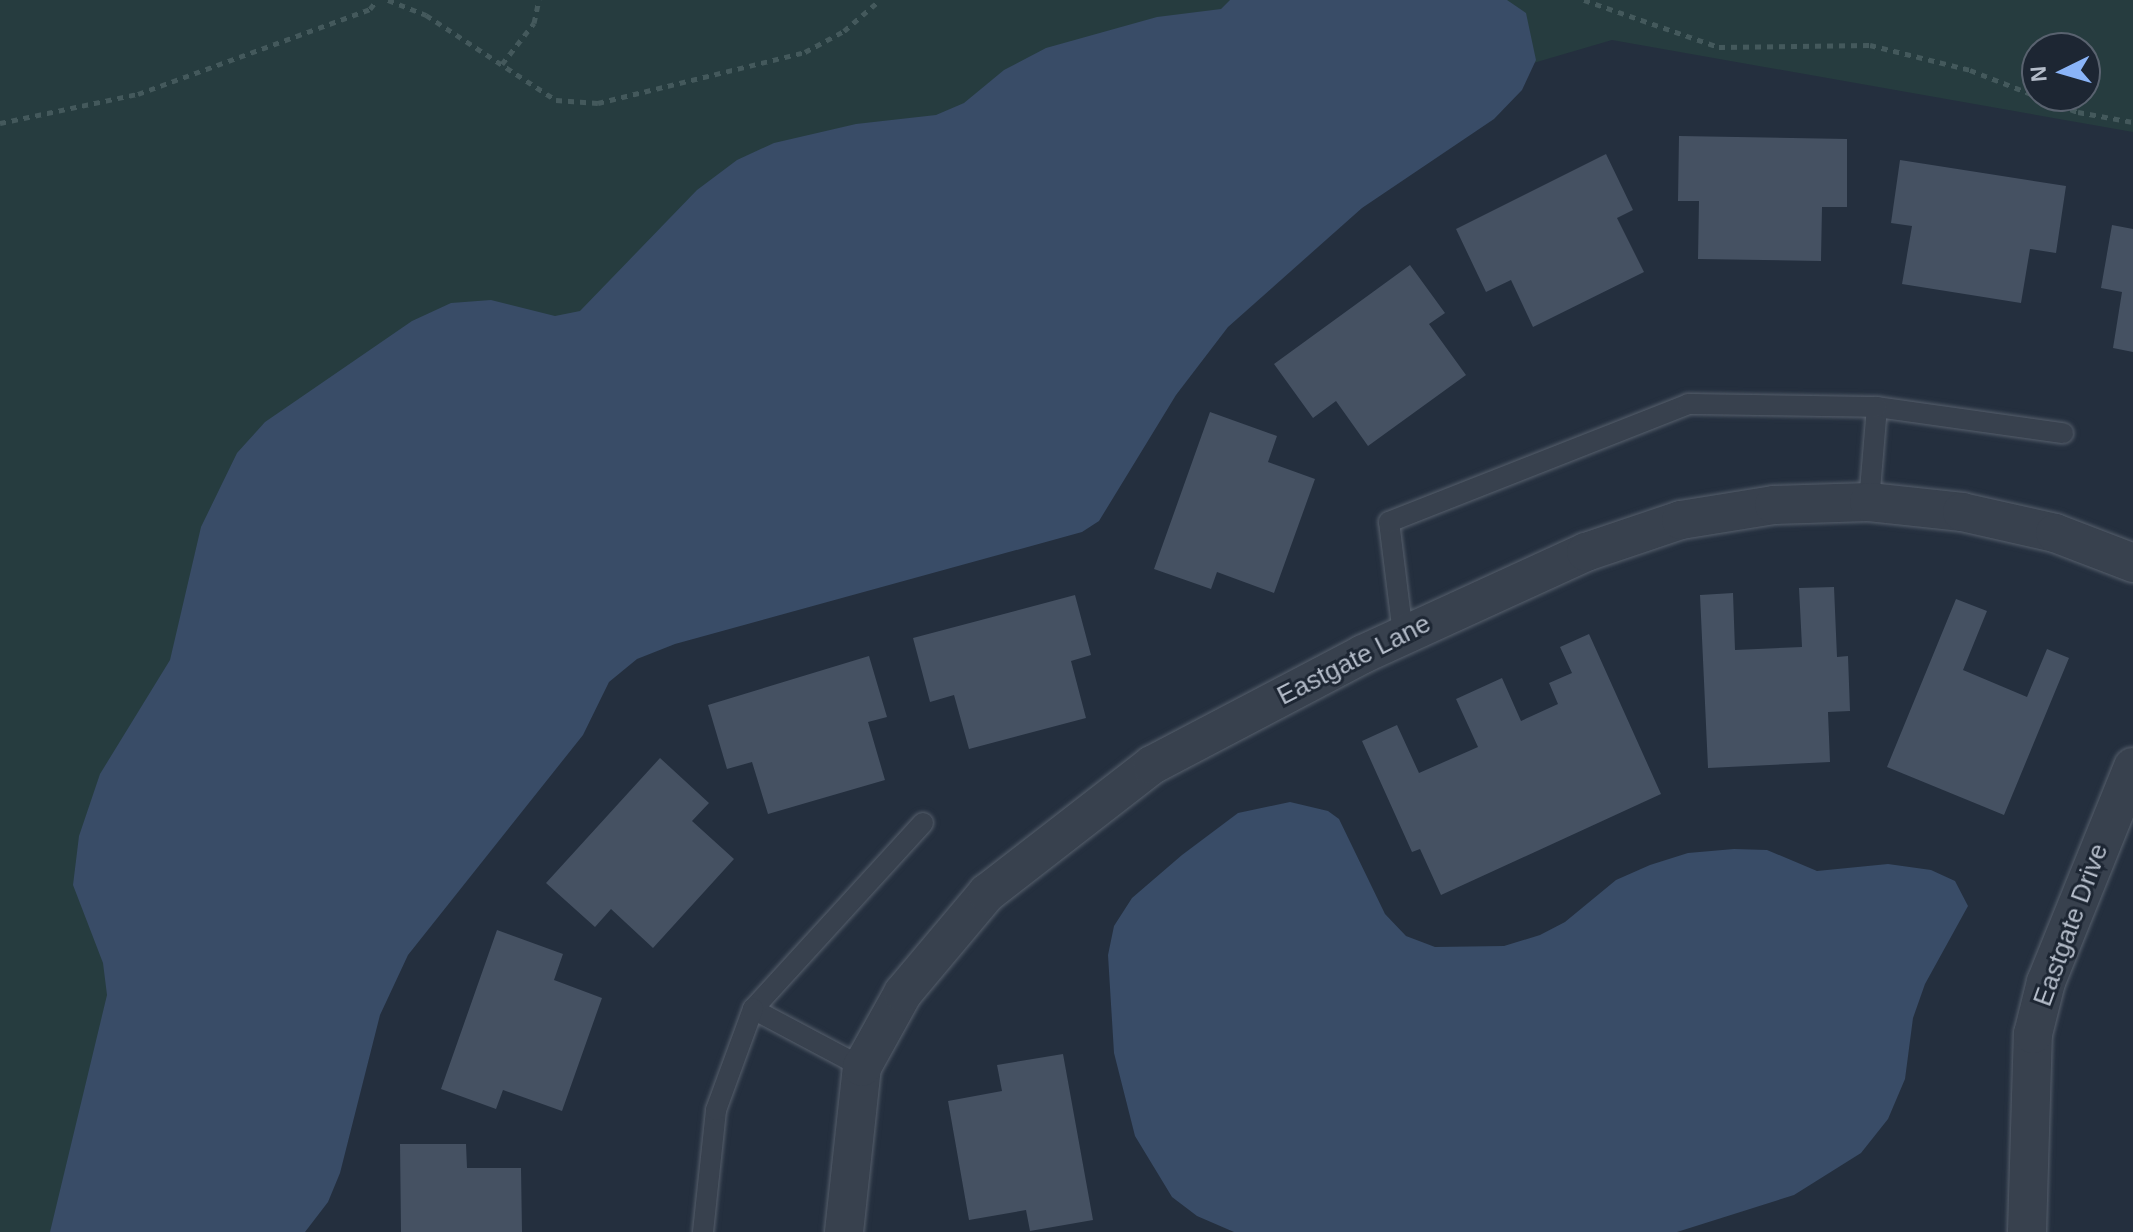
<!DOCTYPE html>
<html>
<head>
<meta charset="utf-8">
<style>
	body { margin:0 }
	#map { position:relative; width:2133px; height:1232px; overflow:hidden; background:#242f3e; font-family:Arial,sans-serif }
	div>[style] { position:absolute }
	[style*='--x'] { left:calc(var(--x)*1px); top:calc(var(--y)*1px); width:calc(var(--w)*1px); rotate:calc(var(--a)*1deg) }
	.green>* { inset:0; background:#263c3f }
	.water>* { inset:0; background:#394c67 }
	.building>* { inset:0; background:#455162 }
	.path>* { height:5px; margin-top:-2.5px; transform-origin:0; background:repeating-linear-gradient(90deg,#44595c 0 6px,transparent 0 12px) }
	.roads { filter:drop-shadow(0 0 2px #565f6c) drop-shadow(0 0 2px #565f6c) }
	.lane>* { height:20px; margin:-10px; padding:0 10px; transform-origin:10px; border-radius:10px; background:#38414e }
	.street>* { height:38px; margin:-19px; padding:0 19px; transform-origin:19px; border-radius:19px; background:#38414e }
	span { translate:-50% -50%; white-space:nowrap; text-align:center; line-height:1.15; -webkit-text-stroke:6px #1d2633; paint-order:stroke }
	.street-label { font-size:26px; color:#b4bcc9 }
	.north { position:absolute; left:2021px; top:32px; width:80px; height:80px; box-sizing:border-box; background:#1d2633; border:2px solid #59626f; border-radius:50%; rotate:265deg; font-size:22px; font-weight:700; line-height:32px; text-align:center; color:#b4bcc9 }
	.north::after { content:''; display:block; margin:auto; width:28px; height:36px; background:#8ab4f8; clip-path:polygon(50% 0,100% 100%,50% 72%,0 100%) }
</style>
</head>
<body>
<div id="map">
	<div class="green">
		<div style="clip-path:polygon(evenodd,0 0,2133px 0,2133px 132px,1612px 40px,710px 305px,276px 1114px,299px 1232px,0 1232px,0 0,2037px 48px,2085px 48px,2085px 96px,2037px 96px,2037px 48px)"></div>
	</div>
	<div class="water">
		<div style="clip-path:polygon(1230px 0,1507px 0,1526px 13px,1536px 60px,1522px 90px,1494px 119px,1362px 208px,1228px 327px,1176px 395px,1099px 521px,1082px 532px,675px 644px,637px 659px,609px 682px,583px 735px,408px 955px,380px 1015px,340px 1173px,328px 1202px,305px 1232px,50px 1232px,107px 995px,103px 963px,73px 885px,79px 836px,100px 774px,170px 660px,201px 527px,237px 453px,265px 422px,412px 321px,451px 303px,491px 300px,555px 316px,580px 311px,697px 190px,737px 160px,774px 143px,856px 124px,936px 115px,964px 103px,1004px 70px,1046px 48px,1157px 17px,1221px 9px)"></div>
		<div style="clip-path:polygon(1290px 802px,1328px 811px,1339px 819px,1385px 914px,1406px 936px,1435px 947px,1504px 946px,1540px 935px,1565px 922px,1616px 880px,1650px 865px,1688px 853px,1734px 849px,1767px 850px,1817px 871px,1888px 864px,1931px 870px,1955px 881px,1968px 906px,1925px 984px,1913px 1018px,1905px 1079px,1888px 1119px,1861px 1153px,1794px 1195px,1677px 1232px,1234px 1232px,1197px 1216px,1172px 1197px,1135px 1136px,1114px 1053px,1108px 955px,1114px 926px,1132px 898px,1182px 855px,1238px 813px)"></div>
	</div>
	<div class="building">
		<div style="clip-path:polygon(1679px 136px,1847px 139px,1847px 207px,1822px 207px,1821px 261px,1698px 259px,1699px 201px,1678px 201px)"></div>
		<div style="clip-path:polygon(1606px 154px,1633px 210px,1617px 218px,1644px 272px,1533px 327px,1511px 280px,1486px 292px,1456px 229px)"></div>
		<div style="clip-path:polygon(1900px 160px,2066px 186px,2056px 253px,2030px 249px,2021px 303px,1902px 284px,1912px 226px,1891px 223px)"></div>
		<div style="clip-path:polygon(2112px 225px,2133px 229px,2133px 352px,2113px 348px,2122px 292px,2101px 288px)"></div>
		<div style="clip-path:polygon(1410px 265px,1445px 313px,1429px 324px,1466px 375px,1368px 446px,1336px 401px,1313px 418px,1274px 364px)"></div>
		<div style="clip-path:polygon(1210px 412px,1277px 436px,1268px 462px,1315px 479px,1274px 593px,1217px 572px,1211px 589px,1154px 569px)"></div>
		<div style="clip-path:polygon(1834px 587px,1837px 657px,1848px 656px,1850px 711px,1828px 712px,1830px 762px,1708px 768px,1700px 595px,1733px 593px,1735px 650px,1802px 647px,1799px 588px)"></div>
		<div style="clip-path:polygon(1075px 595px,1091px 655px,1071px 661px,1086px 718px,969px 749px,954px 695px,930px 702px,913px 638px)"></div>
		<div style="clip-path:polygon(1956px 599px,1987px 611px,1963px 670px,2027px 697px,2047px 649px,2069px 658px,2004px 815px,1887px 767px)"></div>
		<div style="clip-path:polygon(1589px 634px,1661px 794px,1441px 895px,1420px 849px,1412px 852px,1362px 741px,1397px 725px,1419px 773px,1478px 747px,1456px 699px,1502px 678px,1521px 721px,1558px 704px,1549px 683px,1572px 673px,1560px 647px)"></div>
		<div style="clip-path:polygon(869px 656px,887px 717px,868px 722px,885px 780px,768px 814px,752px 762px,727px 769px,708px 705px)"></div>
		<div style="clip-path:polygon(660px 758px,709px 803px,692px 821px,734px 859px,653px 948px,611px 909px,595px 927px,546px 883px)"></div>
		<div style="clip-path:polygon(497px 930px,563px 954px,554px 980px,602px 998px,562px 1111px,503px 1090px,496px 1109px,441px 1089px)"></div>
		<div style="clip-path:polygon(1063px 1054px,1093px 1220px,1030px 1231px,1026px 1210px,969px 1220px,948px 1101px,1002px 1091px,997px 1065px)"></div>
		<div style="clip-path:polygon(400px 1144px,466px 1144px,467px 1168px,521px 1168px,522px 1232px,401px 1232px)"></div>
	</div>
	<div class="path">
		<div style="--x:388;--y:0;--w:41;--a:21.5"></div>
		<div style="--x:426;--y:15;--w:155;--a:33.2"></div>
		<div style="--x:556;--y:100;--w:42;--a:4.1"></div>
		<div style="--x:598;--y:103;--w:213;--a:-13.8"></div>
		<div style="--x:805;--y:52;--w:44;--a:-28.3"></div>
		<div style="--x:844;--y:31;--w:48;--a:-40.7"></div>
		<div style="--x:1584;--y:0;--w:143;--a:19.2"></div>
		<div style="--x:1719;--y:47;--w:151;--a:-0.8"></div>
		<div style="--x:1870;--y:45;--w:103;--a:14"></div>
		<div style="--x:1970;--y:70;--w:116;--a:21.3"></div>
		<div style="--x:2078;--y:112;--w:56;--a:10.3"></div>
		<div style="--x:502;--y:64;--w:52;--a:-52"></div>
		<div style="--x:534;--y:23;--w:24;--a:-78"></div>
		<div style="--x:0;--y:123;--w:141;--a:-11.9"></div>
		<div style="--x:138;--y:94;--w:247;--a:-20.1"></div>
		<div style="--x:370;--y:9;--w:11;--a:-52"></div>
	</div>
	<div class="roads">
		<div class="lane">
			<div style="--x:1869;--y:502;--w:95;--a:-85.2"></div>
			<div style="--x:1877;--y:407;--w:188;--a:8"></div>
			<div style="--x:1403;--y:634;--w:113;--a:-97.1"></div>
			<div style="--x:1389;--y:522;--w:321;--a:-21.5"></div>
			<div style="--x:1688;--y:404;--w:189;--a:0.9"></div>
			<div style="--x:862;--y:1067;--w:123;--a:-152"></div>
			<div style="--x:753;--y:1009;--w:252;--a:-47.6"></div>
			<div style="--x:703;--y:1232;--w:123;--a:-83.9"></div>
			<div style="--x:716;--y:1110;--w:108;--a:-69.9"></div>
		</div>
		<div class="street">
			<div style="--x:844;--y:1232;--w:166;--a:-83.8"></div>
			<div style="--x:862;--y:1067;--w:85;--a:-61"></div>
			<div style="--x:903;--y:993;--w:131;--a:-50"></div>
			<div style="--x:987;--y:893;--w:209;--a:-37.8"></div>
			<div style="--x:1152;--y:765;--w:238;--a:-27.7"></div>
			<div style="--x:1363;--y:654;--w:245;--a:-24.6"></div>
			<div style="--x:1586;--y:552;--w:100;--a:-18.6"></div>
			<div style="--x:1681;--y:520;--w:94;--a:-9.2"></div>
			<div style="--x:1774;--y:505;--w:95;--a:-1.8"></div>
			<div style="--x:1869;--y:502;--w:94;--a:6.1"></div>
			<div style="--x:1962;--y:512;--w:95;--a:12.7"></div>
			<div style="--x:2055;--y:533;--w:84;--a:21"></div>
			<div style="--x:2027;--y:1232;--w:198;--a:-88.3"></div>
			<div style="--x:2033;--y:1034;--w:54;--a:-76"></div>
			<div style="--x:2046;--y:982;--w:232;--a:-68"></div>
		</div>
	</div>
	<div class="street-label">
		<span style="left:1354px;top:660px;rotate:-27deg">Eastgate Lane</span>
		<span style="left:2071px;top:925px;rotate:-70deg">Eastgate Drive</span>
	</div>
	<div class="north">N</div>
</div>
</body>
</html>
